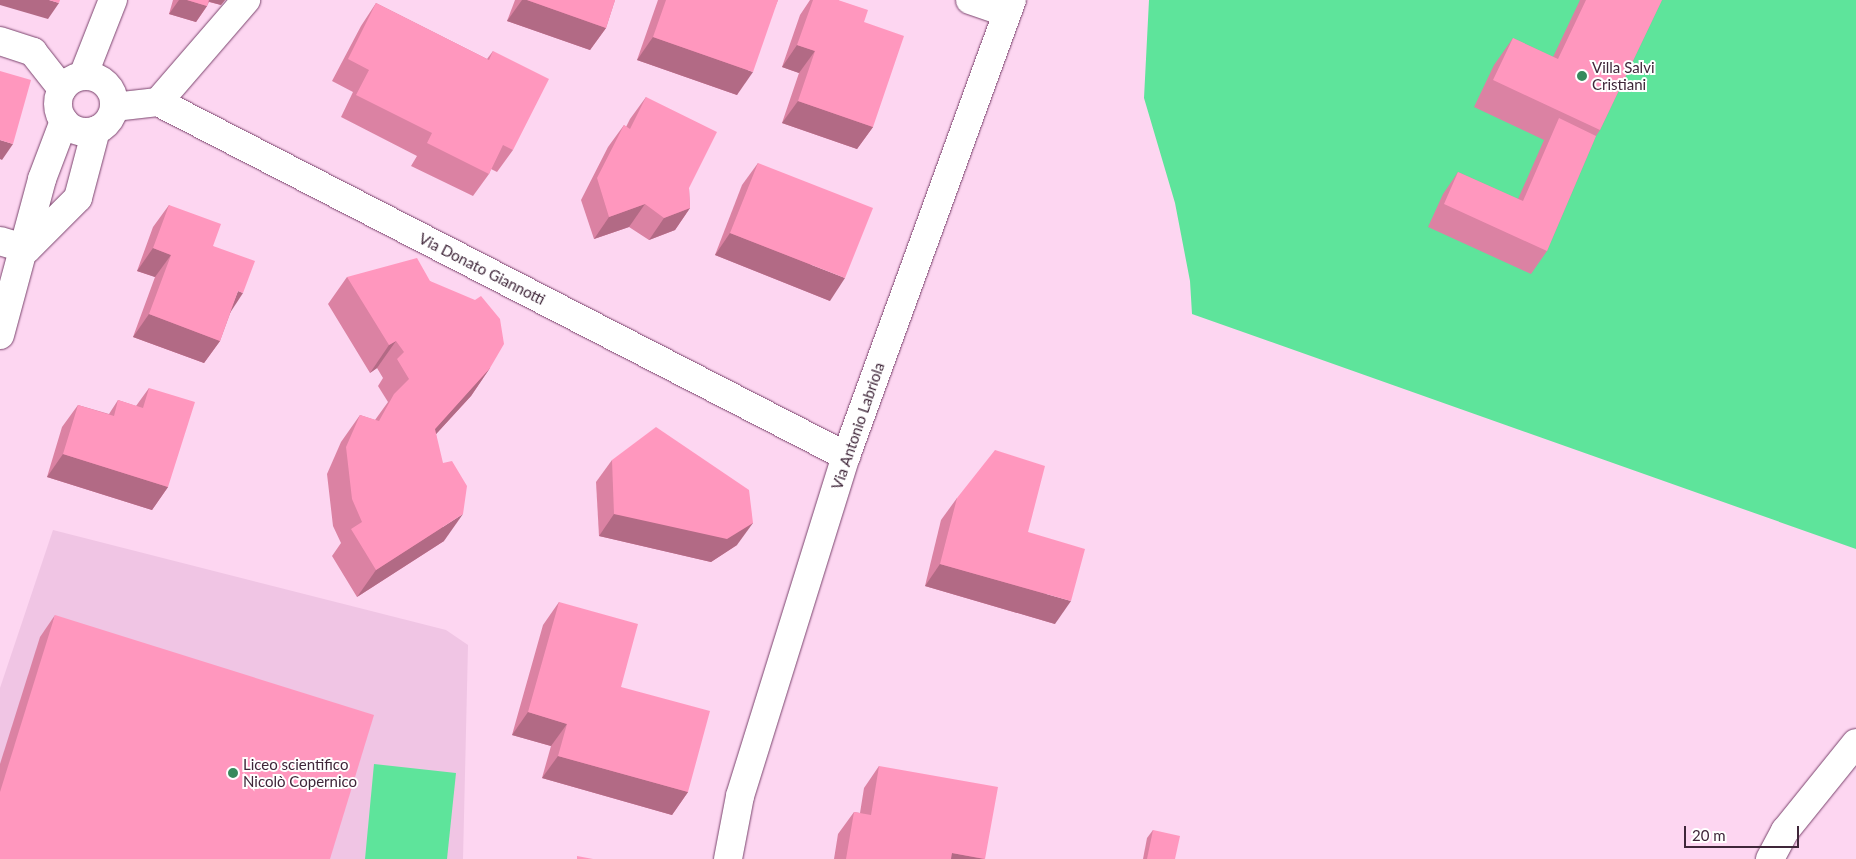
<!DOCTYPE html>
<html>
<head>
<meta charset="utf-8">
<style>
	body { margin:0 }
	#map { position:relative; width:1856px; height:859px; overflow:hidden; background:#fdd6f1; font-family:Lato,sans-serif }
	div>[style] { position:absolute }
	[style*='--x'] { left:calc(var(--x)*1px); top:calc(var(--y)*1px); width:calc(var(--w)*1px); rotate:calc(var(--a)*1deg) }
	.built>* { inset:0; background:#f0c5e4 }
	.green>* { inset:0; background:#5ee49b }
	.roads { filter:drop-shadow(0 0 1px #7a446d) drop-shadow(0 0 1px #7a446d) }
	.street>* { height:28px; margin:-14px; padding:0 14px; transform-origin:14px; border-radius:14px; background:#fff }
	.secondary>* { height:28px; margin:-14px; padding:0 14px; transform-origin:14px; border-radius:14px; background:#fff }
	.secondary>.ring { margin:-14px; padding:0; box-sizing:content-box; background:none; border:28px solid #fff; border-radius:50% }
	.wall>* { inset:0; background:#db82a3 }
	.shaded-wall>* { inset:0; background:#b26a85 }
	.building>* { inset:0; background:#ff97be }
	.dots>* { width:14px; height:14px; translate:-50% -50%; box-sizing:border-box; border:2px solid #fff; border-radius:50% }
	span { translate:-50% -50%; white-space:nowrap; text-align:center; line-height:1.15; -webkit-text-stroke:4px #fff; paint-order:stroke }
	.poi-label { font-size:15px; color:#3f2639 }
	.left { translate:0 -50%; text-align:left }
	.street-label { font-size:15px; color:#3f2639 }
	.scale { position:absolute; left:1684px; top:826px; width:115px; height:22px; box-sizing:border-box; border:2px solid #3f2639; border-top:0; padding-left:6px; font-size:15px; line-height:18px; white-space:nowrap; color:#3f2639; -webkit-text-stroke:4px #fff; paint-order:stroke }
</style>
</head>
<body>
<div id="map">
	<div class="built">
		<div style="clip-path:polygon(53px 530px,446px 630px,468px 645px,463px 859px,0 859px,0 688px)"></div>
	</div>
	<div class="green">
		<div style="clip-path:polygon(1149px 0,1856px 0,1856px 549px,1192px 314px,1190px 281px,1175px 203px,1144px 98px)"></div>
		<div style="clip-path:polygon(374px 764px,456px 773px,447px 859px,365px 859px)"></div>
	</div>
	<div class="roads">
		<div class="street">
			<div style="--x:970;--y:0;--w:39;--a:19"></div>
			<div style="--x:0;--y:41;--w:35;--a:18"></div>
			<div style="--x:33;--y:52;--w:47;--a:51.9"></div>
			<div style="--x:158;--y:102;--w:135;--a:-49.2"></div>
			<div style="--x:114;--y:107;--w:44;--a:-6.5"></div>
			<div style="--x:158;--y:102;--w:774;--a:27.23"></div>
			<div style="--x:0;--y:241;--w:28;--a:17"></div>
			<div style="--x:728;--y:859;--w:64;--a:-79.2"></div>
			<div style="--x:740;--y:796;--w:356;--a:-72.7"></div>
			<div style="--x:846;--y:456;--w:485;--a:-70"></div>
			<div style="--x:1770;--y:859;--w:32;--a:-62"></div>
			<div style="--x:1785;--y:831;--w:113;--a:-51.1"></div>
		</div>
		<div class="secondary">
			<div class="ring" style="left:58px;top:76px;width:28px;height:28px"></div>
			<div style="--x:83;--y:76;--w:82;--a:-68.5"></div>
			<div style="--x:27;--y:249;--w:72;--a:-45"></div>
			<div style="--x:78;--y:198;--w:70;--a:-75.2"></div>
			<div style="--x:0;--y:335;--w:162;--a:-74.9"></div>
			<div style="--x:42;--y:179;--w:62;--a:-69.2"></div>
		</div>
	</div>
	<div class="wall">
		<div style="clip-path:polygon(173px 0,225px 0,221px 5px,209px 2px,207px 6px,196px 22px,169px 14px)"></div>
		<div style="clip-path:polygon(515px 0,615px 0,606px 28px,590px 50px,507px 21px)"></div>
		<div style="clip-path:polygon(658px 0,778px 0,737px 95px,637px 60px)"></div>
		<div style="clip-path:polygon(810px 0,838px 0,864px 22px,873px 127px,857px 149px,782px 123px,799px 73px,782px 67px,800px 15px)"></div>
		<div style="clip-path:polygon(1580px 0,1662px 0,1600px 130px,1596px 136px,1547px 251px,1531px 274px,1428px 227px,1443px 194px,1458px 172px,1518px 199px,1544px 140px,1474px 107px,1494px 65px,1513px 38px,1553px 57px)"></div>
		<div style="clip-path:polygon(376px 3px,487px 59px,493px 51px,513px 150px,497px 172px,491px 169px,489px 174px,473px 196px,411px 166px,417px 156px,341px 117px,353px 92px,332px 81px,361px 26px)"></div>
		<div style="clip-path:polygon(646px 97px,689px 188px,690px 208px,675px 230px,649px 240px,629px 227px,594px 239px,581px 200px,608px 147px,624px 125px,626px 127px,630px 119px)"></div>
		<div style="clip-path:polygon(758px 163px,830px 301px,715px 255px,742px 185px)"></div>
		<div style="clip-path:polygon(169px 205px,213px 246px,231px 311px,220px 341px,204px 363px,133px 337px,155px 277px,137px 271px,153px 227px)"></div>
		<div style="clip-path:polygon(347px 277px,430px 281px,490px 368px,471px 396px,436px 434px,444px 541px,357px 597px,332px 556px,341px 543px,333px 526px,327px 474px,341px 442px,360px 415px,375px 420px,388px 402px,378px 386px,383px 378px,377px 368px,370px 373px,328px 304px)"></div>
		<div style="clip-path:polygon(149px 388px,168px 487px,152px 510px,47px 477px,62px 427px,78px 405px,109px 414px,118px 400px,136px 406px)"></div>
		<div style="clip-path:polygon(612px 460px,737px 545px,711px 562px,599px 536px,596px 482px)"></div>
		<div style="clip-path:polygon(957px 498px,1028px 532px,1055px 624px,925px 586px,941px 520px)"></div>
		<div style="clip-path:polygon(559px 602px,621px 687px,688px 792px,672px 815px,542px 778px,551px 746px,512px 735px,543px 625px)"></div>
		<div style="clip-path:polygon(55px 615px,0 859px,0 764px,40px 637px)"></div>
		<div style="clip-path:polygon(879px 766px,985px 859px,834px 859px,838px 834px,854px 812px,860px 813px,864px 788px)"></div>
		<div style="clip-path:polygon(1153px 830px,1175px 859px,1143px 859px,1147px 838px)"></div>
	</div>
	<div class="shaded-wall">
		<div style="clip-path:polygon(0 0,49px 0,59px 3px,48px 19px,0 5px)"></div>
		<div style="clip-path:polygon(179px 0,187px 0,207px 6px,196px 22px,169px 14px)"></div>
		<div style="clip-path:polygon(203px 0,225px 0,221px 5px)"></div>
		<div style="clip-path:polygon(522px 0,527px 0,606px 28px,590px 50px,507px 21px)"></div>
		<div style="clip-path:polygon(653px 37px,753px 72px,737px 95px,637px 60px)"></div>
		<div style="clip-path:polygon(797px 45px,815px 51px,799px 73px,782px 67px)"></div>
		<div style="clip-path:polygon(798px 101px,873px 127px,857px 149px,782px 123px)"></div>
		<div style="clip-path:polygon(0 140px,13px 144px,2px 160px,0 159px)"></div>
		<div style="clip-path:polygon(645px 204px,629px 227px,594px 239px,609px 217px)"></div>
		<div style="clip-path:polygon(690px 208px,675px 230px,649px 240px,664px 218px)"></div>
		<div style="clip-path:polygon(730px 233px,845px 278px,830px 301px,715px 255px)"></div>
		<div style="clip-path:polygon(153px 248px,171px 255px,155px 277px,137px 271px)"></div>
		<div style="clip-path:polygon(238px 291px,243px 293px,228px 316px)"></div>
		<div style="clip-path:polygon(149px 314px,220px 341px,204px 363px,133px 337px)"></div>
		<div style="clip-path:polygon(396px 341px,377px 368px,370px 373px,389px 345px)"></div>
		<div style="clip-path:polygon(490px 368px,471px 396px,416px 456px,435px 429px)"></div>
		<div style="clip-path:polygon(63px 454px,168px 487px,152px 510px,47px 477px)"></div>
		<div style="clip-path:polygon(463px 514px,444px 541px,357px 597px,376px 570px)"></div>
		<div style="clip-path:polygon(614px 514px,753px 523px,737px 545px,711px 562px,599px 536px)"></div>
		<div style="clip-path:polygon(940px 564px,1071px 601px,1055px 624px,925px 586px)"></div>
		<div style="clip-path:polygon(528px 712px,567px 724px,551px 746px,512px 735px)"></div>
		<div style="clip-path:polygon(558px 756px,688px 792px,672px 815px,542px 778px)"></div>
		<div style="clip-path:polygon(952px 853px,984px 859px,948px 859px)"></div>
	</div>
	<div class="building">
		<div style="clip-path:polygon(49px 0,60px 0,59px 3px)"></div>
		<div style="clip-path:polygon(187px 0,209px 0,207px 6px)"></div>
		<div style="clip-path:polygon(527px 0,615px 0,606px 28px)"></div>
		<div style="clip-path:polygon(666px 0,778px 0,753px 72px,653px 37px)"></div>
		<div style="clip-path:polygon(813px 0,838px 0,868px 10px,864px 22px,904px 36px,873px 127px,798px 101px,815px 51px,797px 45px)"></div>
		<div style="clip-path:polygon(1586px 0,1662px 0,1600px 130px,1493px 80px,1513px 38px,1558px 59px)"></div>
		<div style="clip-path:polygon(376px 3px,489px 60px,493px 51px,549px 79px,513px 150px,503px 145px,489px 174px,427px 143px,432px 133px,356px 95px,369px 70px,348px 59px)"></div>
		<div style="clip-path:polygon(0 71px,31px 80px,13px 144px,0 140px)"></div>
		<div style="clip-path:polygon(646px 97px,717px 132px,689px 188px,690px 208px,664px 218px,645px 204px,609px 217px,597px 178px,624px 125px,630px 129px)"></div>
		<div style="clip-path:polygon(1559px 118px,1596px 136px,1547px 251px,1444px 204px,1458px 172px,1523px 201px)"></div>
		<div style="clip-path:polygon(758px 163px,873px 208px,845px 278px,730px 233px)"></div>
		<div style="clip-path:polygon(169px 205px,221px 224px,213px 246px,255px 261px,243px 293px,238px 291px,220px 341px,149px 314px,171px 255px,153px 248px)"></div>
		<div style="clip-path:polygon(417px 258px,430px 281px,475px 300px,481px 296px,500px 319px,504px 344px,490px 368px,435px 429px,443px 463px,452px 461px,467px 486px,463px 514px,376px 570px,351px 529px,362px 522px,352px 499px,346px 447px,360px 415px,379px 421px,394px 394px,409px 379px,397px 359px,404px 352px,396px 341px,389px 345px,347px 277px)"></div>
		<div style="clip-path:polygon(149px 388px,195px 402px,168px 487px,63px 454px,78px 405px,114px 416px,118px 400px,143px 408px)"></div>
		<div style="clip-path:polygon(656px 427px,749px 490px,753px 523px,727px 539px,614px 514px,612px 460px)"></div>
		<div style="clip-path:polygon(995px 450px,1045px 466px,1028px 532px,1085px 549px,1071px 601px,940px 564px,957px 498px)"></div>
		<div style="clip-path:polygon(559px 602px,638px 624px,621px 687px,710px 711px,688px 792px,558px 756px,567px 724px,528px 712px)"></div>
		<div style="clip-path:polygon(55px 615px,374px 715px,330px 859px,0 859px,0 792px)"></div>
		<div style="clip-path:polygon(879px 766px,998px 787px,985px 859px,952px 853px,951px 859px,846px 859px,854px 812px,871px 815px)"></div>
		<div style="clip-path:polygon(1153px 830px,1180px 836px,1175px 859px,1147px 859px)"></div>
		<div style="clip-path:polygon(577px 856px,593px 859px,577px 859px)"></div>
	</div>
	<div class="dots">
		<div style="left:1582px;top:76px;background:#368a5c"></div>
		<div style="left:233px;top:773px;background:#368a5c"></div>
	</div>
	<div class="poi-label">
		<span class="left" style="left:1592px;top:76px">Villa Salvi<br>Cristiani</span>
		<span class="left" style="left:243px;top:773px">Liceo scientifico<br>Nicolò Copernico</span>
	</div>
	<div class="street-label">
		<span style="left:482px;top:269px;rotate:27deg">Via Donato Giannotti</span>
		<span style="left:858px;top:426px;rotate:-71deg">Via Antonio Labriola</span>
	</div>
	<div class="scale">20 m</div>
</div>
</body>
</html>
